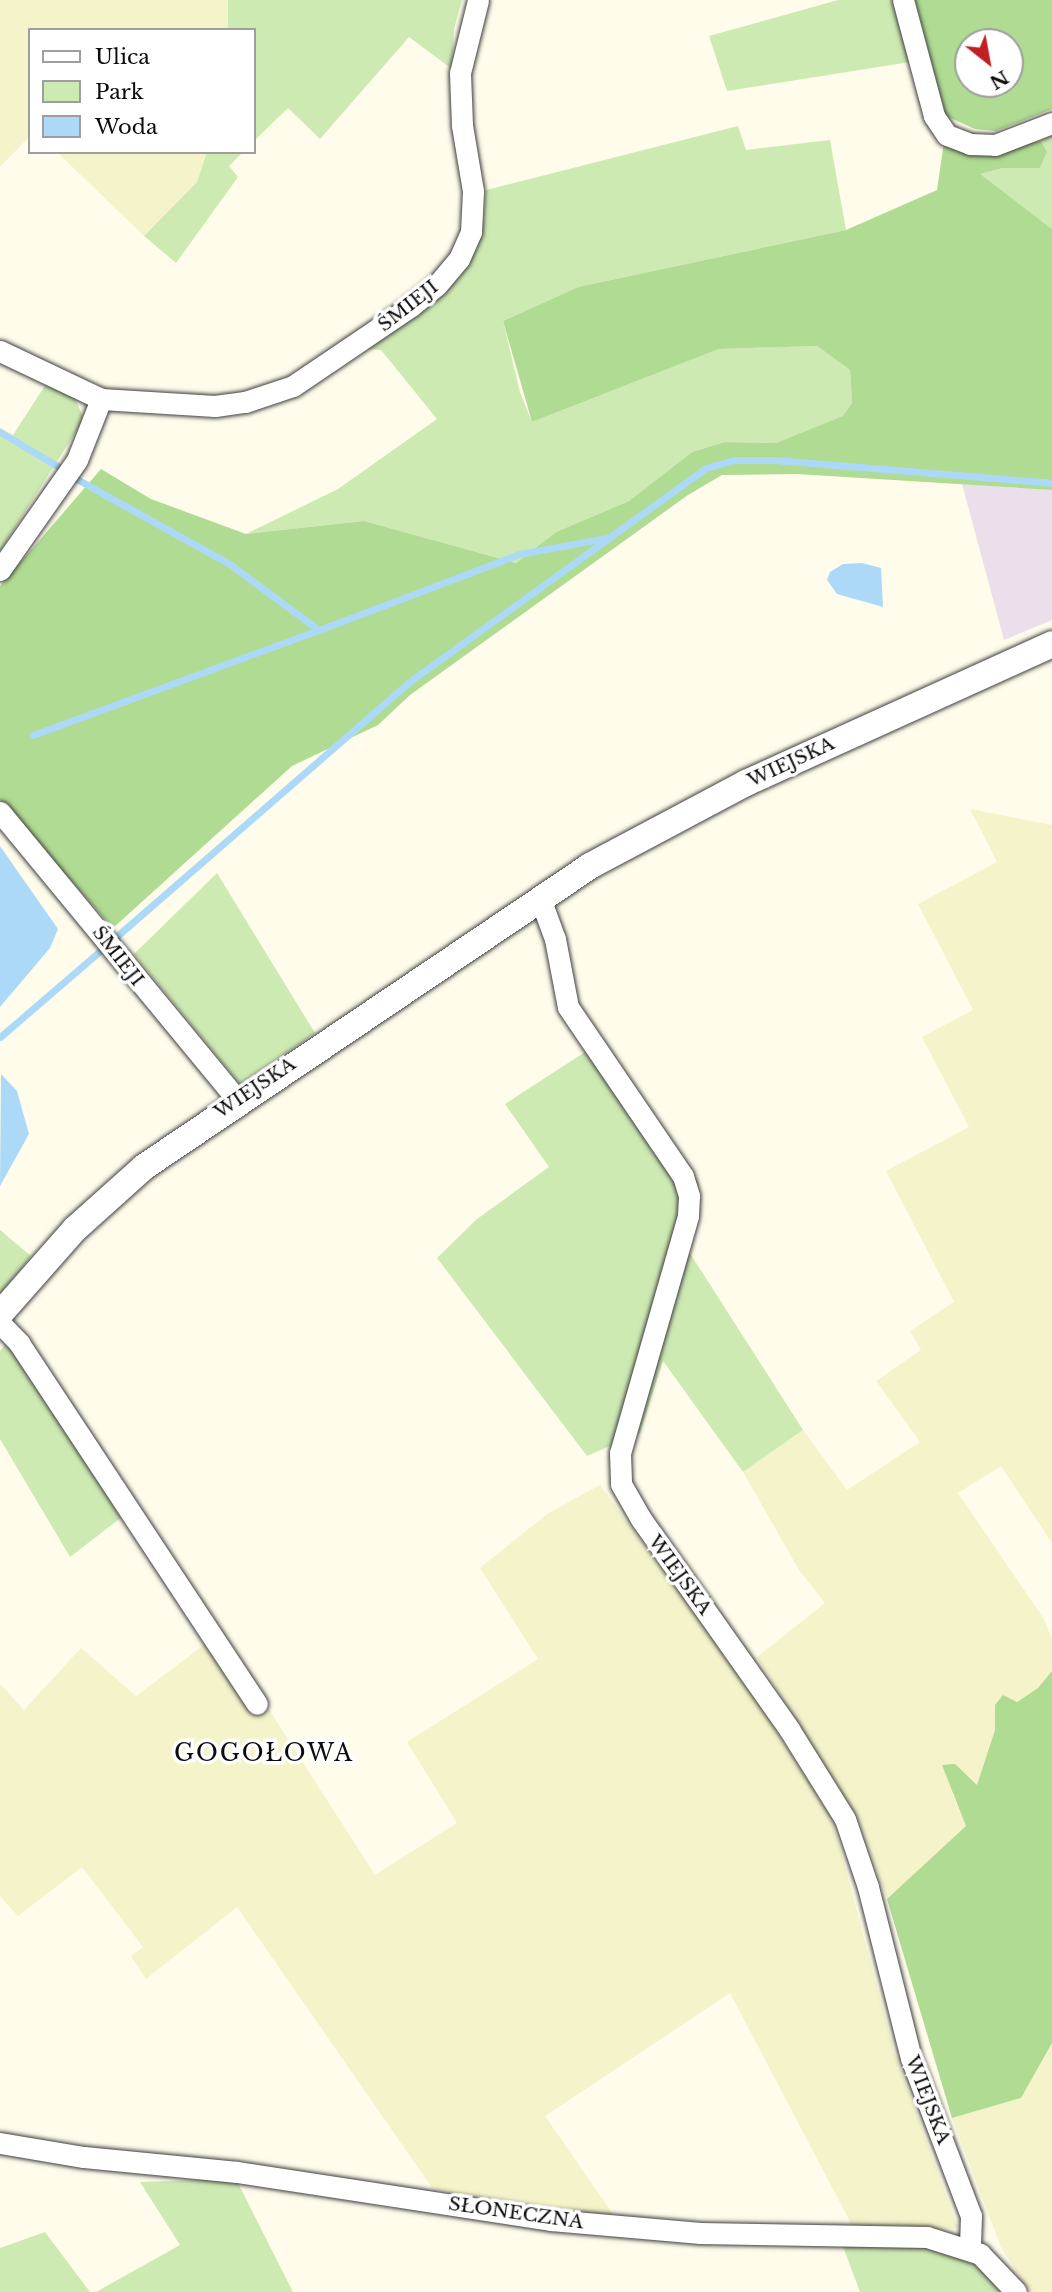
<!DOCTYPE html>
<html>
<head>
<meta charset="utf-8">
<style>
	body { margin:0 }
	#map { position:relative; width:1052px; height:2292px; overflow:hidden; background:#fffceb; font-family:"Libre Baskerville",serif }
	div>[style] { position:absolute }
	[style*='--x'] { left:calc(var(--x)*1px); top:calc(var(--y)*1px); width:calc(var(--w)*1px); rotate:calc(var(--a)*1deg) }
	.industrial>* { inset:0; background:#eadfeb }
	.farmland>* { inset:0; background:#f5f3ca }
	.green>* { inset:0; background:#ceeab3 }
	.forest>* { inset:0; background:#b0db92 }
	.water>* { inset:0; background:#add9f8 }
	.stream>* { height:7px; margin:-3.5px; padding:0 3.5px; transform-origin:3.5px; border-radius:3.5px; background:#add9f8 }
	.roads { filter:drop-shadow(0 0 2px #3f3f3f) drop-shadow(0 0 2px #3f3f3f) }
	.minor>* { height:21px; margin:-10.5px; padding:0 10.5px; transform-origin:10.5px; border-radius:10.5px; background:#fff }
	.tertiary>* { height:26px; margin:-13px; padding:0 13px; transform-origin:13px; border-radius:13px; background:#fff }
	span { translate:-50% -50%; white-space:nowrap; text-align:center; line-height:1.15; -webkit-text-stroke:7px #fff; paint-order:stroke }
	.street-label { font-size:19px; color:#0c0c0c }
	.quarter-label { font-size:23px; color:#0c0c0c; letter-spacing:2px }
	.legend { position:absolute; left:28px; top:28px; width:228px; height:126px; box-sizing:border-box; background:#fff; border:2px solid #9e9e9e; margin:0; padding:9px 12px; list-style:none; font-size:21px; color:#0c0c0c }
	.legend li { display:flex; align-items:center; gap:14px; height:35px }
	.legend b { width:35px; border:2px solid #9e9e9e }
	.north { position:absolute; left:954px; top:28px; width:70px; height:70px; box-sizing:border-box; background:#fff; border:2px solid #9e9e9e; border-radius:50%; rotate:149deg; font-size:19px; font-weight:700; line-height:28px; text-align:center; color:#0c0c0c }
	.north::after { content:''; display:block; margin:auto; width:24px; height:32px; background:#c02021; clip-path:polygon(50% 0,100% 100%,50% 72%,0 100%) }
</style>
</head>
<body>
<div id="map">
	<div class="industrial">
		<div style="clip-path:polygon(962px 484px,1052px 490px,1052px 620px,1004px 640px)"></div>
	</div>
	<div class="farmland">
		<div style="clip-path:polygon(0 0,228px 0,228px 30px,30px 30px,30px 136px,0 167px)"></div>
		<div style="clip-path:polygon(57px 152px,207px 152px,197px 182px,144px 236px)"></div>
		<div style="clip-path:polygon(970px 809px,1052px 825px,1052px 1543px,1001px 1466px,958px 1493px,1044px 1619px,1052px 1639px,1052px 1671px,1038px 1688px,1016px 1702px,995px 1705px,995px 1730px,977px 1786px,952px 1794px,967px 1826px,887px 1899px,860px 1822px,757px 1657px,825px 1603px,799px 1570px,743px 1472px,803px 1430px,847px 1490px,920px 1442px,876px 1381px,921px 1350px,910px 1331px,954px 1302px,886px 1171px,969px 1127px,922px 1037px,973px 1010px,918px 904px,997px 862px)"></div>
		<div style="clip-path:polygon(600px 1485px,744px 1681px,832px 1818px,895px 2054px,958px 2228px,856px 2233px,730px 1993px,545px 2116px,615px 2217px,433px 2189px,237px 1907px,146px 1979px,131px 1956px,143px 1947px,82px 1867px,18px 1916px,0 1896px,0 1684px,24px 1710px,81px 1648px,136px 1696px,220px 1633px,375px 1875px,457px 1823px,407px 1742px,538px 1659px,480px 1568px,547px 1514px)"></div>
		<div style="clip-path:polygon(1052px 2043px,1052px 2292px,1029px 2292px,1001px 2247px,952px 2118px,1021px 2098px)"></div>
	</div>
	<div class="green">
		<div style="clip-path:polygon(228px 0,462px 0,454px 29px,452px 69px,409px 37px,320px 139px,288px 108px,254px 141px,254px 30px,228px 30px)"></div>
		<div style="clip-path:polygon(838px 0,893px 0,910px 62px,727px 91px,709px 36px)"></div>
		<div style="clip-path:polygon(738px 126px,746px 150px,830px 140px,846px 230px,578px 287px,503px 321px,520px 392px,532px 422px,719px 349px,817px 346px,850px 370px,852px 403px,844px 416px,776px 443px,725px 442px,692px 452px,629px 501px,556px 532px,516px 563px,364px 521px,246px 534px,338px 489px,437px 419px,381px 350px,362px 349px,460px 277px,484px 220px,486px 190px)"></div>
		<div style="clip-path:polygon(1052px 134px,1052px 229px,979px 174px,1003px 168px,1040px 168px,1047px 152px,1041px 141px)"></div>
		<div style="clip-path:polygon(207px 152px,243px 152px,229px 166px,238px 177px,176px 263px,144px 236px,197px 182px)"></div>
		<div style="clip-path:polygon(48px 381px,74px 396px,84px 419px,0 551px,0 428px,13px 435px)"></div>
		<div style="clip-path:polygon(217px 873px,315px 1033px,240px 1084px,134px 954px)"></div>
		<div style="clip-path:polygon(593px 1029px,699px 1183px,686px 1247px,803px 1430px,743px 1472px,663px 1361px,640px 1433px,587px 1456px,437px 1258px,477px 1219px,549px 1167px,505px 1104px,585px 1052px)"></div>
		<div style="clip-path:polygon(0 1230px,31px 1256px,0 1296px)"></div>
		<div style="clip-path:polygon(8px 1341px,122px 1517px,70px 1557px,0 1439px,0 1351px)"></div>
		<div style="clip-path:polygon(236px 2179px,293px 2292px,96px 2292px,180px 2245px,140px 2182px)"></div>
		<div style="clip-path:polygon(45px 2232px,90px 2292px,0 2292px,0 2248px)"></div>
		<div style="clip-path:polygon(842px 2244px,916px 2245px,975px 2261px,1008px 2292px,860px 2292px)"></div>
	</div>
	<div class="forest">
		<div style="clip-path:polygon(evenodd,915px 0,1052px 0,1052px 109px,996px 131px,975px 129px,946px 116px,915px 0,968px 42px,1010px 42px,1010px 84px,968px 84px,968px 42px)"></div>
		<div style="clip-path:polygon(1041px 141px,1047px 152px,1040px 168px,1003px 168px,980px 174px,1052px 229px,1052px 490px,797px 474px,722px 475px,688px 495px,410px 695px,378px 725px,292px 766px,113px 928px,0 800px,0 586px,101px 469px,151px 499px,246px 534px,364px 521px,516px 563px,556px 532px,629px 501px,692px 452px,725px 442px,776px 443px,843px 416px,852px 403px,850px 370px,817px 346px,719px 349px,532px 422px,503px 321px,578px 287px,846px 230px,937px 190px,944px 142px,1002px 148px)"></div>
		<div style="clip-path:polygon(1052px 1671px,1052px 2043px,1021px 2098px,952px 2118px,887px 1899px,966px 1826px,942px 1765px,955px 1764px,977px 1785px,995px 1730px,995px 1705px,1003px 1695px,1017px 1702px,1038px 1688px)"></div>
	</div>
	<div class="water">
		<div style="clip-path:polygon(862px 563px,881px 568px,883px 607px,837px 594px,827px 580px,830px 572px,843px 564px)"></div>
		<div style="clip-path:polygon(0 846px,58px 929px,50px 948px,0 1007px)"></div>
		<div style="clip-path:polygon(1px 1074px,17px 1091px,29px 1134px,0 1186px)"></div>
	</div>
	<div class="stream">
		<div style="--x:0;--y:432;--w:69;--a:30.7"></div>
		<div style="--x:75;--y:478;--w:179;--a:29.1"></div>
		<div style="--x:231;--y:565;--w:109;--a:36.5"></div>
		<div style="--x:319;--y:630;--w:214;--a:-20.8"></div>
		<div style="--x:519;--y:554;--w:88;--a:-10.4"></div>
		<div style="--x:33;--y:735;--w:305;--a:-20.2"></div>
		<div style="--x:117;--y:936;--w:387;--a:-41"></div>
		<div style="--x:409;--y:682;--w:366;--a:-35.8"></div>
		<div style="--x:706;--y:468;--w:29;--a:-16"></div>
		<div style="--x:734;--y:460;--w:41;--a:0"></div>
		<div style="--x:775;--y:460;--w:278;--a:4.7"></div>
		<div style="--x:0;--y:1037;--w:132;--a:-40.7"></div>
	</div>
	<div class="roads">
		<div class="minor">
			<div style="--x:903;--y:0;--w:120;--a:75"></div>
			<div style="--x:934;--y:116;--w:23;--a:56"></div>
			<div style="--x:947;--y:135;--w:25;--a:21"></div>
			<div style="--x:970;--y:144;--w:25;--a:2"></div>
			<div style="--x:995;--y:145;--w:61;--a:-21.1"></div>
			<div style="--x:0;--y:351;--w:112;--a:25.4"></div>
			<div style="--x:101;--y:399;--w:114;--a:3.5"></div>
			<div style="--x:215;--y:406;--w:30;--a:-8"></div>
			<div style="--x:245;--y:402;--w:51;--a:-18.4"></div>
			<div style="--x:293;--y:386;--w:143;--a:-34.1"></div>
			<div style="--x:411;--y:306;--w:33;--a:-39"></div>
			<div style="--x:437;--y:285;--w:34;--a:-50"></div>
			<div style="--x:459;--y:259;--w:30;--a:-66"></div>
			<div style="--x:471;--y:232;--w:41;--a:-87.2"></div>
			<div style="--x:473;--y:191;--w:67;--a:-99.5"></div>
			<div style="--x:462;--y:125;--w:52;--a:-92.2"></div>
			<div style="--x:460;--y:73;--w:75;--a:-76.1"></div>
			<div style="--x:0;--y:570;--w:134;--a:-55"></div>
			<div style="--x:77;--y:460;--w:66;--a:-68.5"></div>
			<div style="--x:0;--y:812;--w:373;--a:50.5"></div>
			<div style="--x:540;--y:898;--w:44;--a:69.9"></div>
			<div style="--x:555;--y:939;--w:69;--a:79.2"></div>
			<div style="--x:568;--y:1007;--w:204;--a:55.8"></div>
			<div style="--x:683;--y:1176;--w:21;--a:73"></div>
			<div style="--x:689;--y:1196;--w:20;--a:93"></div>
			<div style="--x:688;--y:1216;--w:247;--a:106"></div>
			<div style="--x:620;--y:1453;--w:31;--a:88"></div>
			<div style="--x:621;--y:1484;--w:40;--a:60.3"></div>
			<div style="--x:641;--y:1519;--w:257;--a:54.8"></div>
			<div style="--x:789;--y:1729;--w:106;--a:58.1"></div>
			<div style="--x:845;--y:1819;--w:72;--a:71.3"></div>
			<div style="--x:868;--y:1887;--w:176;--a:75.9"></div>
			<div style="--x:911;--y:2058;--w:169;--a:69.2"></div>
			<div style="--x:971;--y:2216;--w:33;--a:92"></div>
			<div style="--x:0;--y:1323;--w:28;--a:46"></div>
			<div style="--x:19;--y:1343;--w:432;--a:56.6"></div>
			<div style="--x:0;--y:2143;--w:85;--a:9.5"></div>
			<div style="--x:84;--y:2157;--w:154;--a:5.6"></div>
			<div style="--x:237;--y:2172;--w:318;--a:8.7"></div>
			<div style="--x:551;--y:2220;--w:150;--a:5"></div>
			<div style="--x:700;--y:2233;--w:227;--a:1"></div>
			<div style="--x:927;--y:2237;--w:56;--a:17.8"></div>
			<div style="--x:980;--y:2254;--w:52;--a:46.5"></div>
		</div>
		<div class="tertiary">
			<div style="--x:0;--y:1314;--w:113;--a:-48.6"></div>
			<div style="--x:75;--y:1229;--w:93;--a:-41.9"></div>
			<div style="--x:144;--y:1167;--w:538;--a:-34.01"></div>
			<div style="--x:590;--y:866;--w:177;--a:-28"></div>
			<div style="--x:746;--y:783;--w:336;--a:-24.4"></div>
		</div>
	</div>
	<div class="street-label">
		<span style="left:408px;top:306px;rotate:-38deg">ŚMIEJI</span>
		<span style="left:791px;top:762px;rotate:-25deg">WIEJSKA</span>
		<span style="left:118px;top:956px;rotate:52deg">ŚMIEJI</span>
		<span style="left:255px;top:1088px;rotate:-34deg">WIEJSKA</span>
		<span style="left:680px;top:1575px;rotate:54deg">WIEJSKA</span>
		<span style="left:928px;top:2100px;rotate:69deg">WIEJSKA</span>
		<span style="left:516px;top:2213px;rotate:8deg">SŁONECZNA</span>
	</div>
	<div class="quarter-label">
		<span style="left:264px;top:1753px">GOGOŁOWA</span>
	</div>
	<ul class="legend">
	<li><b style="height:9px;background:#fff"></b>Ulica</li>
	<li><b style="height:19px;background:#ceeab3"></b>Park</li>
	<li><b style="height:19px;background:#add9f8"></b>Woda</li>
	</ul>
	<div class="north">N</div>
</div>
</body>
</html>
